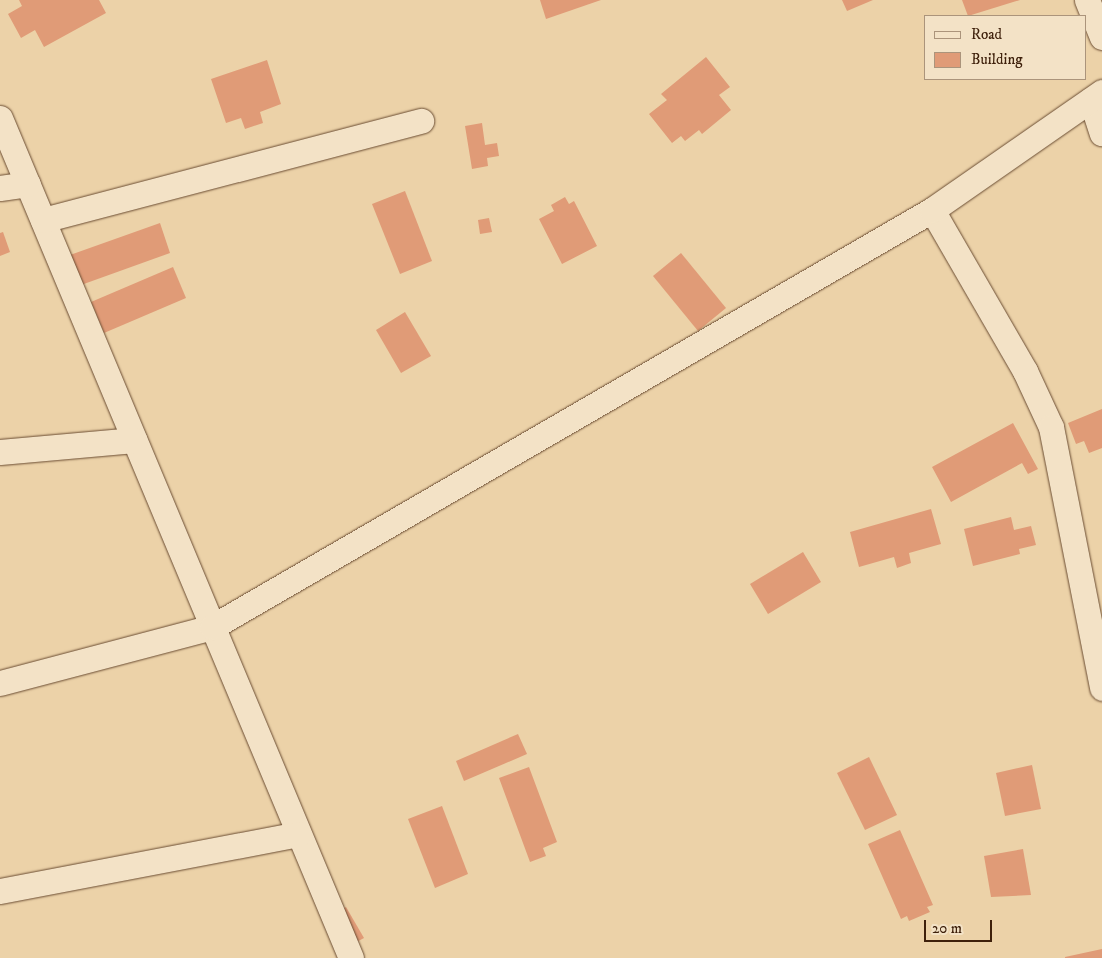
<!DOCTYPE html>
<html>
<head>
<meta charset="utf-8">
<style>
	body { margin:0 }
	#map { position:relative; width:1102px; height:958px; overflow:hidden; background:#ecd2a8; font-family:"IM FELL DW Pica",serif }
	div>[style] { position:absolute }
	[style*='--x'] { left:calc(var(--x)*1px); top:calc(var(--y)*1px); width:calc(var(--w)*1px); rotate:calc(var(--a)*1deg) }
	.building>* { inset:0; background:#e09b77 }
	.roads { filter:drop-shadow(0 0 1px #6a4c32) drop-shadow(0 0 1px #6a4c32) }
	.minor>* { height:25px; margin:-12.5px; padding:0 12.5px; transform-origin:12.5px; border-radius:12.5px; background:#f3e2c6 }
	span { translate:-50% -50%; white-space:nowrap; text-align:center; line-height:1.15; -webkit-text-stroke:4px #f3e2c6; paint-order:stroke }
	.legend { position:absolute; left:924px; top:15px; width:162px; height:65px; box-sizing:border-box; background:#f3e2c6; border:1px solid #ab947b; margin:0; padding:6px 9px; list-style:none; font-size:15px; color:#3e200b }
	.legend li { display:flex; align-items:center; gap:10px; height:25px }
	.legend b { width:25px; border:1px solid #ab947b }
	.scale { position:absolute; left:924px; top:920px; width:68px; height:22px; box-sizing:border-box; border:2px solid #3e200b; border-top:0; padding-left:6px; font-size:15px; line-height:18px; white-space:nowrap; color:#3e200b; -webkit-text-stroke:4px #f3e2c6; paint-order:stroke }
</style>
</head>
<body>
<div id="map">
	<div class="building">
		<div style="clip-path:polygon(19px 0,99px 0,106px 13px,44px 47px,35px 30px,21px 38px,8px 14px,22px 6px)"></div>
		<div style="clip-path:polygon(540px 0,601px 0,546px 19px)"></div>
		<div style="clip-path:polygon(842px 0,873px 0,847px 11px)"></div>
		<div style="clip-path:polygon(962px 0,1020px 0,968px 16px)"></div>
		<div style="clip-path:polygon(706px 57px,730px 87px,719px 95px,731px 110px,702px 134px,699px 130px,685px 141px,681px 136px,672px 143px,649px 114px,667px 100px,661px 94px)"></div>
		<div style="clip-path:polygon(267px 60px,281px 104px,260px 112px,263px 123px,245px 129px,241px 118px,226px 123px,211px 79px)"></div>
		<div style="clip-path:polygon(482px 123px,485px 145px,497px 143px,499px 156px,487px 158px,488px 166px,472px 169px,465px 126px)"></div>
		<div style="clip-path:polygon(405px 191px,432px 261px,400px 274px,372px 204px)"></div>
		<div style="clip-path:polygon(565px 197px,569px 204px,574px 201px,597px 246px,562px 264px,539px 219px,554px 211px,551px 205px)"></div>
		<div style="clip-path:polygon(489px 218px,492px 232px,480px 234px,478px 220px)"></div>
		<div style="clip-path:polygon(160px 223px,170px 253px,81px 285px,70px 255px)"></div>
		<div style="clip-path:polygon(3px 232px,10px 252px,0 256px,0 233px)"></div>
		<div style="clip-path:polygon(681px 253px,726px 308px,698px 331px,653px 276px)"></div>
		<div style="clip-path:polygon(173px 267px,186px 298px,104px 333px,91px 302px)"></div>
		<div style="clip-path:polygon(405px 312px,431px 356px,401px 373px,376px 330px)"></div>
		<div style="clip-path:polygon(1102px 409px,1102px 448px,1089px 453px,1084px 441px,1076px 444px,1068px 423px)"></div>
		<div style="clip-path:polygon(1013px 423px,1038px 469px,1028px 474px,1022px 463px,951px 502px,932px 467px)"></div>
		<div style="clip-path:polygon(931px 509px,941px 544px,909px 553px,911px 563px,897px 568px,894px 557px,859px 567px,850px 532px)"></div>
		<div style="clip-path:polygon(1011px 517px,1014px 530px,1031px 526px,1036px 545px,1019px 549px,1020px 554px,973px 566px,964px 529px)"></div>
		<div style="clip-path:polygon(803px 552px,821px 582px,768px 614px,750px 584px)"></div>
		<div style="clip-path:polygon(518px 734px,527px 754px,464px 781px,456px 761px)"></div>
		<div style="clip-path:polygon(869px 757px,897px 815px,865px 830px,837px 773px)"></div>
		<div style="clip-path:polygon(1032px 765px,1041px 809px,1005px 816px,996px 773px)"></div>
		<div style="clip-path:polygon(529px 767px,557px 842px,543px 848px,546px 856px,530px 862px,499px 778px)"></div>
		<div style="clip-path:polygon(442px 806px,468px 874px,435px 888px,408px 819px)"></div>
		<div style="clip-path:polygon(900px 830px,933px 905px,927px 907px,930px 912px,909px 921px,907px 916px,901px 919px,868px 844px)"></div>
		<div style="clip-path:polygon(1023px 849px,1031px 895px,991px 897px,984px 856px)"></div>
		<div style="clip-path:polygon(346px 907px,364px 938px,351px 945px,334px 915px)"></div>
		<div style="clip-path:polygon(1102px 949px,1102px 958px,1065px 958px,1065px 957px)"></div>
	</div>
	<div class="roads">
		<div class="minor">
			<div style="--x:1087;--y:0;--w:40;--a:68"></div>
			<div style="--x:1091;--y:100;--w:35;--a:72"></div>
			<div style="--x:0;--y:118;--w:910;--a:67.32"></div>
			<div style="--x:0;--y:188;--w:28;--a:-8"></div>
			<div style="--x:932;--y:210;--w:186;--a:60"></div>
			<div style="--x:1025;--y:371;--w:62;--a:65.1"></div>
			<div style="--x:1051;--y:427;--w:266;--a:78.9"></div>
			<div style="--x:43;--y:220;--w:391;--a:-14.7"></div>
			<div style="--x:0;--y:452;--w:135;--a:-5.1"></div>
			<div style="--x:0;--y:683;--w:219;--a:-14.8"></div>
			<div style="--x:212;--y:627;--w:832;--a:-30.08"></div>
			<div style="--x:932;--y:210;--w:207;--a:-34.8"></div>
			<div style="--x:0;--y:891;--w:304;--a:-10.8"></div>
		</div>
	</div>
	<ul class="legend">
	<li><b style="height:6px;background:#f3e2c6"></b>Road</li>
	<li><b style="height:14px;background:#e09b77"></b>Building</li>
	</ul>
	<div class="scale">20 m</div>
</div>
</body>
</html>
